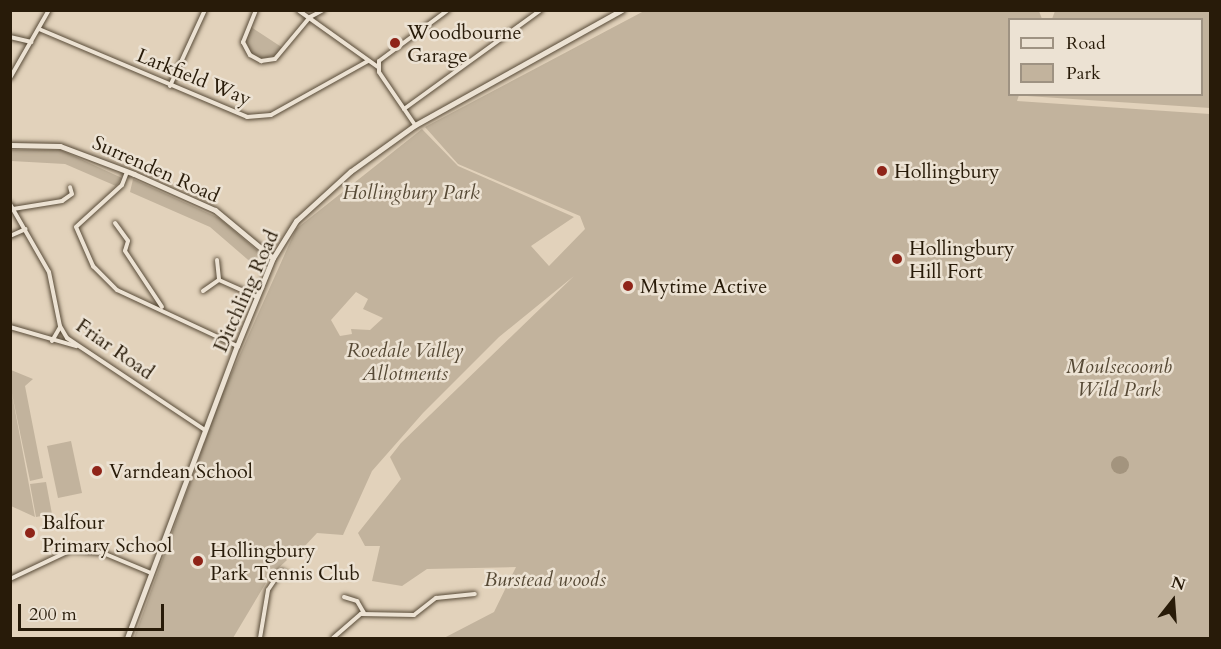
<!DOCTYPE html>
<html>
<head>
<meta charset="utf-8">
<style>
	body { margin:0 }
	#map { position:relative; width:1221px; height:649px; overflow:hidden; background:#e2d2bb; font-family:Cardo,serif }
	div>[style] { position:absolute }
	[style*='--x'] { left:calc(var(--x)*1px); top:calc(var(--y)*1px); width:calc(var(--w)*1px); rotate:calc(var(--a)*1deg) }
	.green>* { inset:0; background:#c2b39d }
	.water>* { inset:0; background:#a3947e }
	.round { border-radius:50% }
	.roads { filter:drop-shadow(0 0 2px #564936) drop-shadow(0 0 2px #564936) }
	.street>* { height:4px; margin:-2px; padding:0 2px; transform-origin:2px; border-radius:2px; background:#ece2d3 }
	.secondary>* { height:5px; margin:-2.5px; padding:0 2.5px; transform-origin:2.5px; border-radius:2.5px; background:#ece2d3 }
	.dots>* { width:16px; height:16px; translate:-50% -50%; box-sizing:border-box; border:3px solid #ece2d3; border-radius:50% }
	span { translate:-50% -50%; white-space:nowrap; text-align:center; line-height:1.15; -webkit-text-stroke:5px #ece2d3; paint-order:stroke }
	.poi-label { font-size:20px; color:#281b09 }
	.left { translate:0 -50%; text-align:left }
	.street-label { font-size:20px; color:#281b09 }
	.park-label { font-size:20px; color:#564935; font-style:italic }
	.frame { position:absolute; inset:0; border:12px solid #281b09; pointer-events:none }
	.legend { position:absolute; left:1008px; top:18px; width:195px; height:78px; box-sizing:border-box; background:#ece2d3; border:2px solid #9e9282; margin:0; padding:8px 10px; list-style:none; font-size:18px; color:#281b09 }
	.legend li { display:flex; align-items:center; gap:12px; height:30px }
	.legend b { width:30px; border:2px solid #9e9282 }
	.north { position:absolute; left:1143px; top:571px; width:60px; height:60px; -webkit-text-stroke:4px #ece2d3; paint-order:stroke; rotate:17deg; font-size:16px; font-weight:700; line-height:24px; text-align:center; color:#281b09 }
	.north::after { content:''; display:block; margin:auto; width:21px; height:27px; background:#281b09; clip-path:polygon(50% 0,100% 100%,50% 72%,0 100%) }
	.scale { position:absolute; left:18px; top:604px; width:146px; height:27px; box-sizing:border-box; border:3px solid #281b09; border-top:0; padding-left:8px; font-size:18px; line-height:21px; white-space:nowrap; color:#281b09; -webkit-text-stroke:4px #ece2d3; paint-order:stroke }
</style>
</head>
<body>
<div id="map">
	<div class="green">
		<div style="clip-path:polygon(evenodd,644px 11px,1039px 11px,1042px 19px,1010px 20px,1010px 94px,1019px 95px,1017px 101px,1210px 114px,1210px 638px,444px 638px,494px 612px,516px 567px,427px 569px,402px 586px,372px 581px,380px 546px,365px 546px,358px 533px,401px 479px,390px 457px,401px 443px,574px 276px,499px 337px,423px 413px,372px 471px,343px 535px,317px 533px,303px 548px,277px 550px,287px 560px,270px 576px,233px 638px,134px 638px,221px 397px,296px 229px,422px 129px,458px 166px,574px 217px,531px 246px,549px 266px,585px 229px,580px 216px,458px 164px,425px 127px,644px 11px,356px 292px,368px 299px,363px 309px,383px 318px,370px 330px,351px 329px,352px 334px,340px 336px,331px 320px,356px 292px)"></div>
		<div style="clip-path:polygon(1055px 11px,1210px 11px,1210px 108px,1027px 96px,1202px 94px,1202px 20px,1052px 19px)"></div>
		<div style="clip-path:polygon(251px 27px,283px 48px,276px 55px,261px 59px,250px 52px,246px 41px)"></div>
		<div style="clip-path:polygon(10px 150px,61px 150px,122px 178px,116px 186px,65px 164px,11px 161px)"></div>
		<div style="clip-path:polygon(133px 179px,219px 218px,266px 258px,261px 271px,210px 227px,130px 192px)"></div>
		<div style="clip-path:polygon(11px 370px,33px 379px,25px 386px,43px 478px,30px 481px,11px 389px,35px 517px,11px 506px)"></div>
		<div style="clip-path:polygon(71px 441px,82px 493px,58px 498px,47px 446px)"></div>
		<div style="clip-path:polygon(46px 482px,52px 514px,36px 517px,30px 484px)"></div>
	</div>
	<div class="water">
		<div class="round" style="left:1111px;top:456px;width:18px;height:18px"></div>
	</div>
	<div class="roads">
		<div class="street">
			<div style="--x:256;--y:10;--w:35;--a:112"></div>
			<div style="--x:243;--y:42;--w:15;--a:62"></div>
			<div style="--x:250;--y:55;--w:13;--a:29"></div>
			<div style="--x:261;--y:61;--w:14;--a:-8"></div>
			<div style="--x:275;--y:59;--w:55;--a:-50.2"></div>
			<div style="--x:310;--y:17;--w:15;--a:-28"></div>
			<div style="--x:298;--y:10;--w:98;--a:35.5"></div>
			<div style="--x:39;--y:29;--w:226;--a:22.9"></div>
			<div style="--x:247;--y:117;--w:24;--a:-5"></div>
			<div style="--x:271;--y:115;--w:111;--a:-29.1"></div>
			<div style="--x:10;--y:37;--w:22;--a:13"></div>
			<div style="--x:10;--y:78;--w:78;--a:-60.2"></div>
			<div style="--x:170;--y:86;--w:84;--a:-65.3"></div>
			<div style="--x:404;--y:109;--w:169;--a:-35.9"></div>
			<div style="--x:415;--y:125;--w:64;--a:-124.2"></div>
			<div style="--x:379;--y:72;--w:11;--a:-90"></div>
			<div style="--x:379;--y:61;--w:86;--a:-36.5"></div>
			<div style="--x:127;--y:172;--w:14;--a:111"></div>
			<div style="--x:122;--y:185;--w:62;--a:137.6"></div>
			<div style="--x:76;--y:227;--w:43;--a:66.4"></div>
			<div style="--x:93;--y:266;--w:34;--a:45"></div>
			<div style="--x:117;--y:290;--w:132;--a:25"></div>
			<div style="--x:10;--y:204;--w:78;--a:60.2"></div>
			<div style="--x:49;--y:272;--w:55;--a:78.5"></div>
			<div style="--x:60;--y:326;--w:14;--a:60"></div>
			<div style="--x:67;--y:338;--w:166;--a:33.7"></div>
			<div style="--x:13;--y:209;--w:50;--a:-9.3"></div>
			<div style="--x:62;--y:201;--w:12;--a:-35"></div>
			<div style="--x:72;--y:194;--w:7;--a:-106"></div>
			<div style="--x:115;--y:223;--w:22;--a:54"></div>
			<div style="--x:128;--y:241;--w:10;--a:107"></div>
			<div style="--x:125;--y:251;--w:67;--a:56.5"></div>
			<div style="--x:10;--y:236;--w:17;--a:-24"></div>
			<div style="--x:217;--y:260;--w:20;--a:84"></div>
			<div style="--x:219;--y:280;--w:42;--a:24.1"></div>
			<div style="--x:203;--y:291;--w:19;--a:-35"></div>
			<div style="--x:10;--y:327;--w:69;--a:16.1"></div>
			<div style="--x:52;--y:341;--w:16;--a:-60"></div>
			<div style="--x:10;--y:579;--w:68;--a:-25.4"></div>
			<div style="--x:71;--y:550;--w:32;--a:5"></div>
			<div style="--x:103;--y:553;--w:52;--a:22.6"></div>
			<div style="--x:344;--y:597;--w:14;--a:17"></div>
			<div style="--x:357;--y:601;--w:14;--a:60"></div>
			<div style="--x:260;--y:638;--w:49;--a:-80.5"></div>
			<div style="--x:268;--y:590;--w:23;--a:-56"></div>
			<div style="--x:281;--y:571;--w:9;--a:32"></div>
			<div style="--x:333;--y:638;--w:37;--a:-41"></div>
			<div style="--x:361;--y:614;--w:53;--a:1.1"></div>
			<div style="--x:414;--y:615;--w:28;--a:-38"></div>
			<div style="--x:436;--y:598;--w:39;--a:-6"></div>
		</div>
		<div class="secondary">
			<div style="--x:10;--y:145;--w:50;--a:1.1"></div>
			<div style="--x:60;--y:146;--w:79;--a:20.7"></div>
			<div style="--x:134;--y:174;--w:89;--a:24"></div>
			<div style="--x:215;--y:210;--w:75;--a:39.6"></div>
			<div style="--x:127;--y:638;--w:312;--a:-69.4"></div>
			<div style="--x:237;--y:346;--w:95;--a:-67.8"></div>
			<div style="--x:273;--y:258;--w:44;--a:-58.1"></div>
			<div style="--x:296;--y:221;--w:74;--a:-42.3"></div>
			<div style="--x:351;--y:171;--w:79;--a:-35.7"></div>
			<div style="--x:415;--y:125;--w:237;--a:-29.1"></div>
		</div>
	</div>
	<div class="dots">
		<div style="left:395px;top:43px;background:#8f2418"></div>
		<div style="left:882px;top:171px;background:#8f2418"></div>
		<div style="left:897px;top:259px;background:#8f2418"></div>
		<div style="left:628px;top:286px;background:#8f2418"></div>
		<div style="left:97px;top:471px;background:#8f2418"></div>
		<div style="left:30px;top:533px;background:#8f2418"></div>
		<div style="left:198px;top:561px;background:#8f2418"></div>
	</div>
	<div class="poi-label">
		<span class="left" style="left:407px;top:44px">Woodbourne<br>Garage</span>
		<span class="left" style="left:894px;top:171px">Hollingbury</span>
		<span class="left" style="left:909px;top:260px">Hollingbury<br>Hill Fort</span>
		<span class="left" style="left:640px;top:286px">Mytime Active</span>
		<span class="left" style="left:109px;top:471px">Varndean School</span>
		<span class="left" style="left:42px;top:534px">Balfour<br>Primary School</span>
		<span class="left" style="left:210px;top:562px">Hollingbury<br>Park Tennis Club</span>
	</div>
	<div class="street-label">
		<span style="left:194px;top:77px;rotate:22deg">Larkfield Way</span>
		<span style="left:156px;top:169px;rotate:24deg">Surrenden Road</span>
		<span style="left:246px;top:291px;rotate:-66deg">Ditchling Road</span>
		<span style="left:115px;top:349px;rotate:35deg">Friar Road</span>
	</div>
	<div class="park-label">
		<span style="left:411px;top:192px">Hollingbury Park</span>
		<span style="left:405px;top:362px">Roedale Valley<br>Allotments</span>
		<span style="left:1119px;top:378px">Moulsecoomb<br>Wild Park</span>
		<span style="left:545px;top:579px">Burstead woods</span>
	</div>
	<div class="frame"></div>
	<ul class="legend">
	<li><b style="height:8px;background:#ece2d3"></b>Road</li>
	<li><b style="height:16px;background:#c2b39d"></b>Park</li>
	</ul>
	<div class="north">N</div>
	<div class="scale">200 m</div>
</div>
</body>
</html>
